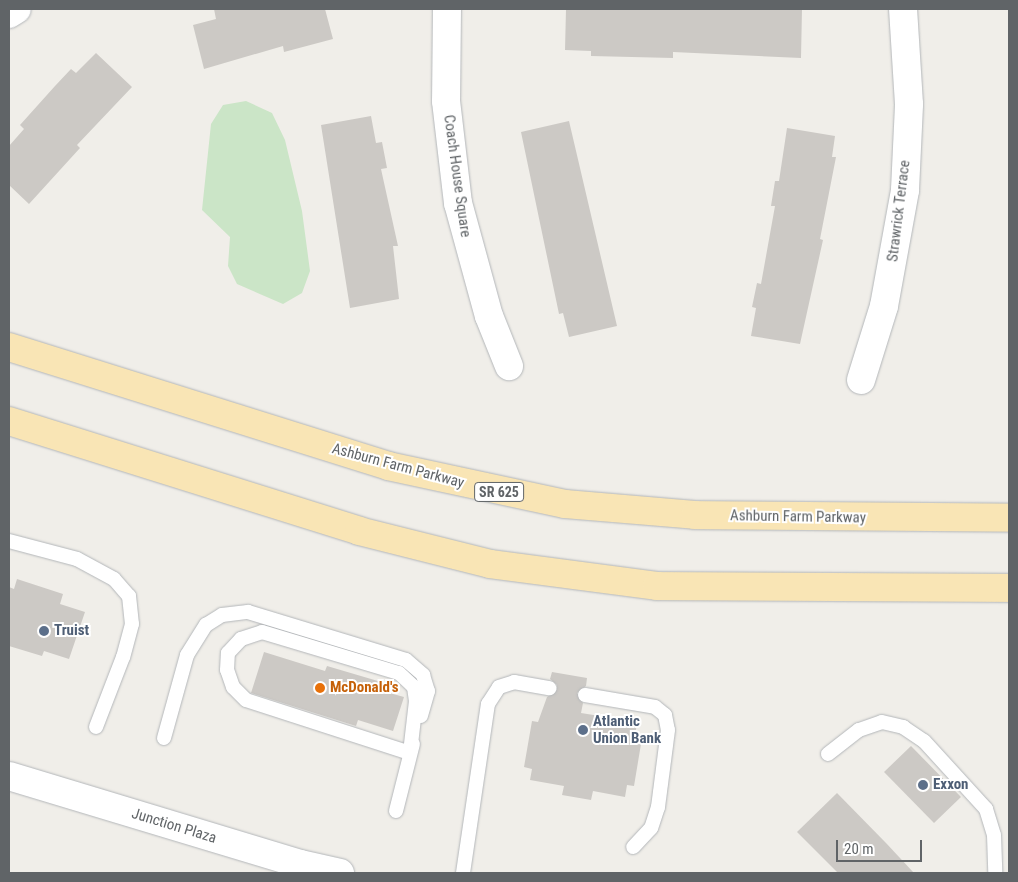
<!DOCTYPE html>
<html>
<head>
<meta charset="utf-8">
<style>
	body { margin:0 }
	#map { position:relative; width:1018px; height:882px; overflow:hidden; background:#f0eee9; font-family:"Roboto Condensed",sans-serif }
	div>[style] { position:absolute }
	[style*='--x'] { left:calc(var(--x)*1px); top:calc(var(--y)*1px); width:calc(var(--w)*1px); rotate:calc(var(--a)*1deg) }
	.green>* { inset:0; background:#cbe5c7 }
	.building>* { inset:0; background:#ccc9c5 }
	.roads { filter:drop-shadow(0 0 1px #b3b6b9) drop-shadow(0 0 1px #b3b6b9) }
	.lane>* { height:14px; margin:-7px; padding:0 7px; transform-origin:7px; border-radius:7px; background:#fff }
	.street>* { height:28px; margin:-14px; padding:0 14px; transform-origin:14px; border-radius:14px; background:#fff }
	.primary>* { height:28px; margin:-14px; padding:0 14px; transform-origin:14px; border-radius:14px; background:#f9e5b5 }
	.dots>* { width:14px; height:14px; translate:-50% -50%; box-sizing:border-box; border:2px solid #fff; border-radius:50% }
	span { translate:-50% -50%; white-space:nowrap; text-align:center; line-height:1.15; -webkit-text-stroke:4px #fff; paint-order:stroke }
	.shield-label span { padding:1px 4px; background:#fff; border:1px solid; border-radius:4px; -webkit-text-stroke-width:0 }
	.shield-label { font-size:14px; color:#606467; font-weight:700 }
	.street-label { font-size:15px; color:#606467 }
	.service-label { font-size:15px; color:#4e5e75; font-weight:700 }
	.left { translate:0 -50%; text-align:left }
	.food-label { font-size:15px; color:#c56008; font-weight:700 }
	.frame { position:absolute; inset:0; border:10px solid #606467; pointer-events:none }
	.scale { position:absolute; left:836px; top:840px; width:86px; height:22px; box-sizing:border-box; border:2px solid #606467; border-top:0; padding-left:6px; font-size:15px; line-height:18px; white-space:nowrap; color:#606467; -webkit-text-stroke:4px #fff; paint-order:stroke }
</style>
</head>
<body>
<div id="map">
	<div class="green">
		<div style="clip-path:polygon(246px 101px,272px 113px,285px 140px,302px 211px,310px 271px,302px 293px,283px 304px,237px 284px,228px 266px,230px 237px,202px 210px,211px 124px,223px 105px)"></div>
	</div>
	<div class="building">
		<div style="clip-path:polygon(214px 9px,325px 9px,333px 39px,284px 52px,283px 46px,204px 69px,193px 25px,216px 19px)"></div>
		<div style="clip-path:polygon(566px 9px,802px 9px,801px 58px,673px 52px,673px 58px,591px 56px,591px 51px,565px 50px)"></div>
		<div style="clip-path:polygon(96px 53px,132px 87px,77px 145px,80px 148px,29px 204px,9px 185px,9px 146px,24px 129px,20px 125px,55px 86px,71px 69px,76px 73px)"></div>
		<div style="clip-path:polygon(371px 116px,376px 143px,382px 142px,387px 168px,381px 169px,398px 246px,393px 246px,399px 299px,350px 308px,321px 125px)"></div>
		<div style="clip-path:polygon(569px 121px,617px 326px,569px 337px,563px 313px,559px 314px,521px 132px)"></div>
		<div style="clip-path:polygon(787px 128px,835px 136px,832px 157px,836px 157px,820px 239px,823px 240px,800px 344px,751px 336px,756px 308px,752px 307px,757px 283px,761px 284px,775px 206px,771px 206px,775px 181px,779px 181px)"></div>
		<div style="clip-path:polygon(17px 579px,63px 594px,60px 604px,85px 612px,69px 659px,44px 651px,42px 656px,9px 646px,9px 587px,14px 589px)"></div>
		<div style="clip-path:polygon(264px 652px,325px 671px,327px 666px,388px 684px,386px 692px,404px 697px,393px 731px,358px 720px,356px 726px,251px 693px)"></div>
		<div style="clip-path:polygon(552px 672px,587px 678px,586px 686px,577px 693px,583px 703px,581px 713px,637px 722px,635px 737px,642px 738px,634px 786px,627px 785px,625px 797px,593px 791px,591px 800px,562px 795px,564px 786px,530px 780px,532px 769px,524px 767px,532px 721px,538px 722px,547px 697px,557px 690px,557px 685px,550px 679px)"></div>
		<div style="clip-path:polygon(911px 746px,961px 797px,934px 823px,884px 772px)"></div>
		<div style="clip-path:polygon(837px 793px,886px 843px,914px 873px,838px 873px,797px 832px)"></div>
	</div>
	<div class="roads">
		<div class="lane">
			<div style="--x:9;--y:541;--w:70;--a:14.8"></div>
			<div style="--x:77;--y:559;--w:42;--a:28.4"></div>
			<div style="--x:114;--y:579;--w:23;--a:49"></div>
			<div style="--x:129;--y:596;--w:28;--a:84"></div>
			<div style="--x:132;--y:624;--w:34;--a:105"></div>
			<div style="--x:123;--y:657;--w:75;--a:111.1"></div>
			<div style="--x:262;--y:632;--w:143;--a:16.7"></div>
			<div style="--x:399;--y:673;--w:21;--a:43"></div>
			<div style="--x:414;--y:687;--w:14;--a:82"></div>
			<div style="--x:416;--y:701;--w:52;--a:96.6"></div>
			<div style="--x:410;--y:753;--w:172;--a:-162.1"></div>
			<div style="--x:246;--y:700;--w:18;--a:-135"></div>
			<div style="--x:233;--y:687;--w:18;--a:-109"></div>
			<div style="--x:227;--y:670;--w:17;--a:-87"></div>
			<div style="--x:228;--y:653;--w:19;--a:-47"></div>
			<div style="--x:241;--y:639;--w:22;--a:-18"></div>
			<div style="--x:585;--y:695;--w:71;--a:9.7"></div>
			<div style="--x:655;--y:707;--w:13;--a:39"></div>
			<div style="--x:665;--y:715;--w:15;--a:79"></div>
			<div style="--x:668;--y:730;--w:78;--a:97.4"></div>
			<div style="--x:658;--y:807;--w:22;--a:108"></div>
			<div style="--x:651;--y:828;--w:26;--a:133"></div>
			<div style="--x:164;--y:738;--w:86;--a:-74.5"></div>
			<div style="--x:187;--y:655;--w:36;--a:-58"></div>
			<div style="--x:206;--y:625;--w:19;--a:-32"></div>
			<div style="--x:222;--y:615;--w:26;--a:-7"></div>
			<div style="--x:248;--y:612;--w:165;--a:16.9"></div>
			<div style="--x:406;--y:660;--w:23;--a:41"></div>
			<div style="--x:423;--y:675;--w:17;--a:73"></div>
			<div style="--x:428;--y:691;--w:26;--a:106"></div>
			<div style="--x:828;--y:754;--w:39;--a:-38"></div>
			<div style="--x:859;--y:730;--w:24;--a:-19"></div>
			<div style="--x:882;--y:722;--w:22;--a:13"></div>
			<div style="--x:903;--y:727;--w:25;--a:34"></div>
			<div style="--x:924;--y:741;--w:92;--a:47.6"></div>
			<div style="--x:986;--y:809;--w:27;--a:73"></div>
			<div style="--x:994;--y:835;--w:38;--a:88"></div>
			<div style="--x:396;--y:811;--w:69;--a:-75.8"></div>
			<div style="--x:463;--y:873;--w:171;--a:-81.6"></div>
			<div style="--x:488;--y:704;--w:20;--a:-57"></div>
			<div style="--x:499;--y:687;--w:16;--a:-18"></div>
			<div style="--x:514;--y:682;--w:36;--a:10"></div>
		</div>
		<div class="street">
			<div style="--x:447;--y:9;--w:92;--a:90.6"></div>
			<div style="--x:446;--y:101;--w:103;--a:83.3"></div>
			<div style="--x:458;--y:203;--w:117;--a:74.7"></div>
			<div style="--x:489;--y:316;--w:54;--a:68.2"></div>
			<div style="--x:9;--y:14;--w:9;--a:-32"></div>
			<div style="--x:861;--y:380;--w:77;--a:-72.7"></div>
			<div style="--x:884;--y:306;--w:118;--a:-79.7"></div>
			<div style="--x:905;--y:190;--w:86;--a:-87.3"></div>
			<div style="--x:909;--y:104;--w:95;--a:-93.6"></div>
			<div style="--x:9;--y:776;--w:304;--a:16.8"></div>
			<div style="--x:300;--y:864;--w:41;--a:12.7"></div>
		</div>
		<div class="primary">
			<div style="--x:9;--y:347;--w:397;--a:17.4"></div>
			<div style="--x:388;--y:466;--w:181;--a:12.1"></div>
			<div style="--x:565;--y:504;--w:130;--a:4.8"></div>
			<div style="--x:695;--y:515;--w:314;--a:0.5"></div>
			<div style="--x:9;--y:421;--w:367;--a:17.4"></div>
			<div style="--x:359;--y:531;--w:135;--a:14.1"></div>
			<div style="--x:490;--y:564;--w:168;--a:7.5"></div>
			<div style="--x:657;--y:586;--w:352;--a:0.3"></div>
		</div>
	</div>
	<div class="dots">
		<div style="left:44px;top:631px;background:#5c6f8a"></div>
		<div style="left:320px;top:688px;background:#e8710a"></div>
		<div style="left:583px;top:730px;background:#5c6f8a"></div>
		<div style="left:923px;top:785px;background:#5c6f8a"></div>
	</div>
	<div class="shield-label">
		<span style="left:499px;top:492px">SR 625</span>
	</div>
	<div class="street-label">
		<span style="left:457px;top:176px;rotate:82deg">Coach House Square</span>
		<span style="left:899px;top:211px;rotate:-83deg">Strawrick Terrace</span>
		<span style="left:398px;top:466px;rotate:15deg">Ashburn Farm Parkway</span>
		<span style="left:798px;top:517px;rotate:1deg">Ashburn Farm Parkway</span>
		<span style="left:174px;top:826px;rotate:17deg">Junction Plaza</span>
	</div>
	<div class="service-label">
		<span class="left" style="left:54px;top:631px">Truist</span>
		<span class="left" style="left:593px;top:730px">Atlantic<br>Union Bank</span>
		<span class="left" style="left:933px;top:785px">Exxon</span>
	</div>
	<div class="food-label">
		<span class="left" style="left:330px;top:688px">McDonald's</span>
	</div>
	<div class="frame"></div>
	<div class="scale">20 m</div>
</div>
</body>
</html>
